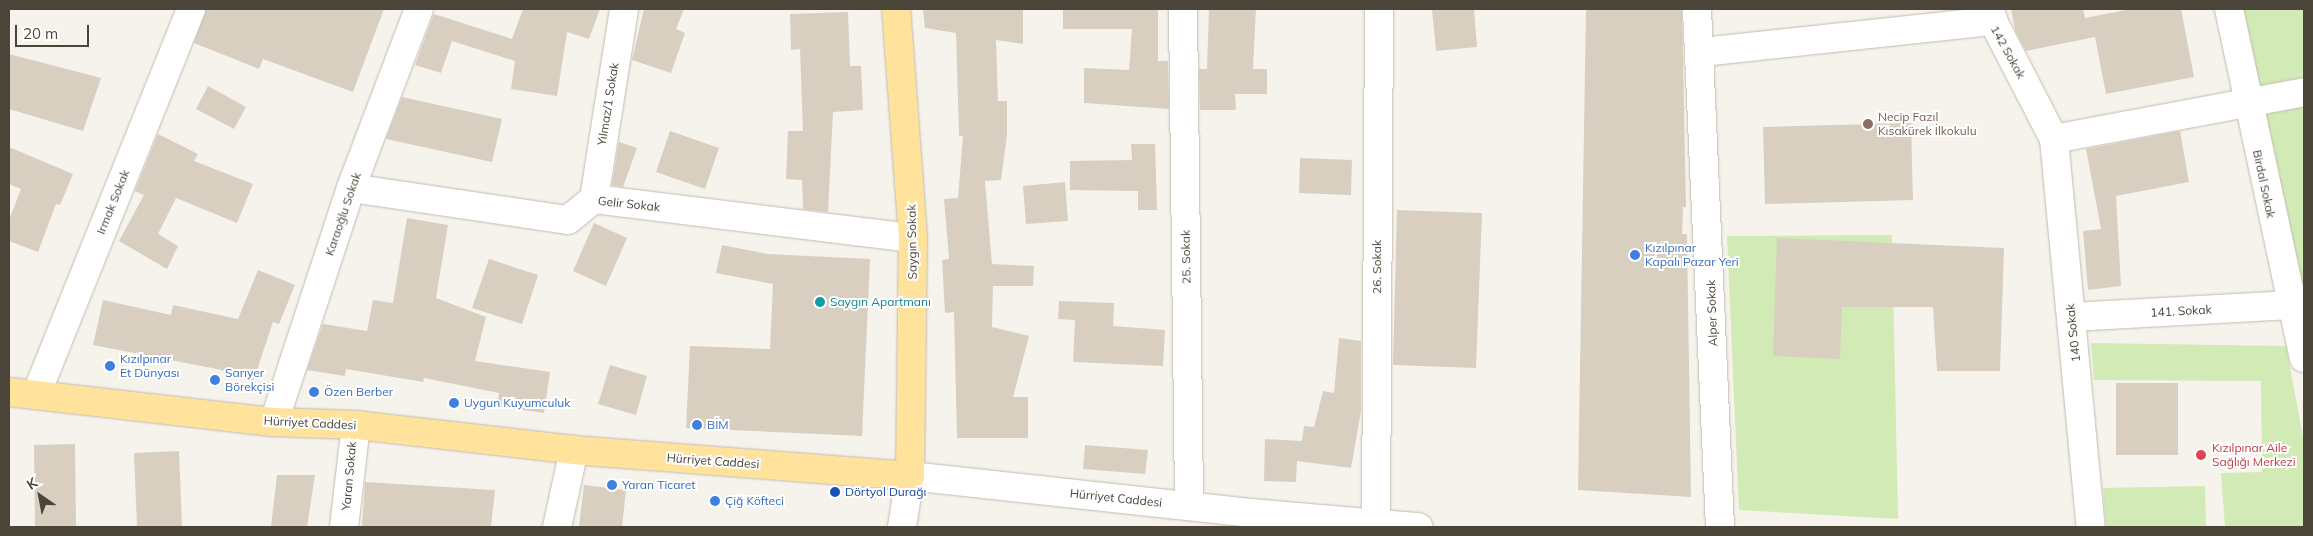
<!DOCTYPE html>
<html>
<head>
<meta charset="utf-8">
<style>
	body { margin:0 }
	#map { position:relative; width:2313px; height:536px; overflow:hidden; background:#f6f3ec; font-family:Mulish,sans-serif }
	div>[style] { position:absolute }
	[style*='--x'] { left:calc(var(--x)*1px); top:calc(var(--y)*1px); width:calc(var(--w)*1px); rotate:calc(var(--a)*1deg) }
	.green>* { inset:0; background:#d2eab5 }
	.building>* { inset:0; background:#d8cfc1 }
	.roads { filter:drop-shadow(0 0 1px #c2bbae) drop-shadow(0 0 1px #c2bbae) }
	.minor>* { height:28px; margin:-14px; padding:0 14px; transform-origin:14px; border-radius:14px; background:#fff }
	.major>* { height:28px; margin:-14px; padding:0 14px; transform-origin:14px; border-radius:14px; background:#ffe39c }
	.dots>* { width:14px; height:14px; translate:-50% -50%; box-sizing:border-box; border:2px solid #fff; border-radius:50% }
	span { translate:-50% -50%; white-space:nowrap; text-align:center; line-height:1.15; -webkit-text-stroke:4px #fff; paint-order:stroke }
	.street-label { font-size:12px; color:#4b4439 }
	.education-label { font-size:12px; color:#785e54 }
	.left { translate:0 -50%; text-align:left }
	.shop-label { font-size:12px; color:#366cbe }
	.culture-label { font-size:12px; color:#0d838f }
	.health-label { font-size:12px; color:#be3a42 }
	.transit-label { font-size:12px; color:#164399 }
	.frame { position:absolute; inset:0; border:10px solid #4b4439; pointer-events:none }
	.north { position:absolute; left:15px; top:471px; width:50px; height:50px; -webkit-text-stroke:4px #fff; paint-order:stroke; rotate:327deg; font-size:14px; font-weight:700; line-height:20px; text-align:center; color:#4b4439 }
	.north::after { content:''; display:block; margin:auto; width:18px; height:22px; background:#4b4439; clip-path:polygon(50% 0,100% 100%,50% 72%,0 100%) }
	.scale { position:absolute; left:15px; top:25px; width:74px; height:22px; box-sizing:border-box; border:2px solid #4b4439; border-top:0; padding-left:6px; font-size:15px; line-height:18px; white-space:nowrap; color:#4b4439; -webkit-text-stroke:4px #fff; paint-order:stroke }
</style>
</head>
<body>
<div id="map">
	<div class="green">
		<div style="clip-path:polygon(2238px 9px,2304px 9px,2304px 78px,2253px 87px)"></div>
		<div style="clip-path:polygon(2304px 101px,2304px 285px,2294px 288px,2254px 112px)"></div>
		<div style="clip-path:polygon(1892px 235px,1898px 519px,1739px 510px,1727px 236px)"></div>
		<div style="clip-path:polygon(2091px 343px,2286px 346px,2304px 442px,2304px 527px,2225px 527px,2221px 473px,2262px 472px,2261px 381px,2094px 380px)"></div>
		<div style="clip-path:polygon(2205px 486px,2206px 527px,2106px 527px,2103px 488px)"></div>
	</div>
	<div class="building">
		<div style="clip-path:polygon(206px 9px,384px 9px,353px 92px,263px 59px,259px 69px,194px 43px)"></div>
		<div style="clip-path:polygon(523px 9px,600px 9px,589px 39px,567px 32px,557px 96px,511px 89px,515px 61px,452px 41px,441px 73px,415px 65px,434px 14px,512px 39px)"></div>
		<div style="clip-path:polygon(644px 9px,684px 9px,676px 29px,685px 33px,671px 73px,632px 60px)"></div>
		<div style="clip-path:polygon(923px 9px,1023px 9px,1023px 44px,996px 40px,998px 101px,1007px 101px,1007px 135px,1001px 180px,985px 181px,992px 264px,1034px 266px,1033px 286px,993px 286px,992px 327px,1029px 336px,1013px 397px,1028px 397px,1028px 438px,957px 438px,954px 312px,945px 313px,942px 260px,949px 259px,944px 199px,958px 198px,963px 136px,959px 136px,956px 33px,925px 28px)"></div>
		<div style="clip-path:polygon(1063px 9px,1158px 9px,1158px 61px,1168px 61px,1169px 109px,1084px 103px,1084px 68px,1129px 70px,1132px 29px,1063px 29px)"></div>
		<div style="clip-path:polygon(1209px 9px,1256px 9px,1253px 69px,1267px 69px,1267px 94px,1235px 94px,1236px 110px,1200px 110px,1199px 69px,1207px 69px)"></div>
		<div style="clip-path:polygon(1432px 9px,1474px 9px,1477px 47px,1436px 51px)"></div>
		<div style="clip-path:polygon(1586px 9px,1682px 9px,1686px 207px,1683px 207px,1682px 234px,1687px 234px,1691px 497px,1578px 490px)"></div>
		<div style="clip-path:polygon(2011px 9px,2083px 9px,2085px 18px,2131px 9px,2181px 9px,2194px 77px,2106px 94px,2095px 37px,2026px 51px,2015px 30px)"></div>
		<div style="clip-path:polygon(848px 12px,850px 66px,861px 66px,863px 110px,833px 112px,828px 212px,803px 209px,802px 180px,786px 179px,788px 131px,803px 131px,800px 49px,791px 50px,790px 14px)"></div>
		<div style="clip-path:polygon(9px 54px,101px 78px,83px 131px,9px 109px)"></div>
		<div style="clip-path:polygon(208px 86px,246px 107px,234px 129px,196px 109px)"></div>
		<div style="clip-path:polygon(402px 97px,502px 119px,492px 162px,386px 139px)"></div>
		<div style="clip-path:polygon(1911px 123px,1913px 200px,1765px 204px,1763px 127px)"></div>
		<div style="clip-path:polygon(670px 131px,719px 148px,705px 189px,656px 172px)"></div>
		<div style="clip-path:polygon(2180px 131px,2189px 182px,2116px 196px,2121px 286px,2088px 290px,2083px 231px,2101px 229px,2086px 149px)"></div>
		<div style="clip-path:polygon(158px 134px,198px 154px,194px 161px,253px 184px,237px 223px,176px 198px,158px 234px,178px 246px,167px 269px,119px 241px,144px 195px,135px 191px)"></div>
		<div style="clip-path:polygon(619px 142px,637px 148px,623px 187px,612px 185px)"></div>
		<div style="clip-path:polygon(1131px 144px,1155px 144px,1157px 210px,1138px 210px,1138px 191px,1070px 190px,1070px 161px,1132px 160px)"></div>
		<div style="clip-path:polygon(9px 147px,73px 174px,60px 205px,56px 204px,38px 252px,9px 241px,9px 220px,21px 189px,9px 184px)"></div>
		<div style="clip-path:polygon(1300px 158px,1352px 160px,1351px 195px,1299px 193px)"></div>
		<div style="clip-path:polygon(1065px 182px,1068px 221px,1026px 224px,1023px 186px)"></div>
		<div style="clip-path:polygon(1397px 210px,1482px 213px,1476px 368px,1393px 365px)"></div>
		<div style="clip-path:polygon(407px 218px,448px 225px,436px 298px,486px 317px,475px 361px,550px 372px,544px 413px,497px 406px,499px 393px,424px 378px,423px 382px,346px 369px,345px 376px,307px 370px,323px 324px,367px 331px,373px 300px,393px 303px)"></div>
		<div style="clip-path:polygon(594px 223px,627px 238px,606px 286px,573px 271px)"></div>
		<div style="clip-path:polygon(1777px 238px,2004px 248px,2000px 371px,1937px 371px,1933px 307px,1842px 307px,1840px 359px,1773px 356px)"></div>
		<div style="clip-path:polygon(722px 245px,768px 254px,870px 259px,862px 436px,686px 428px,690px 346px,770px 349px,773px 284px,716px 273px)"></div>
		<div style="clip-path:polygon(489px 259px,538px 275px,522px 324px,472px 308px)"></div>
		<div style="clip-path:polygon(258px 270px,295px 285px,279px 324px,273px 322px,253px 382px,222px 370px,93px 345px,103px 300px,171px 315px,173px 305px,238px 319px)"></div>
		<div style="clip-path:polygon(1059px 301px,1114px 303px,1113px 326px,1165px 330px,1163px 366px,1073px 362px,1075px 320px,1058px 319px)"></div>
		<div style="clip-path:polygon(1339px 338px,1361px 341px,1361px 411px,1351px 468px,1297px 461px,1296px 482px,1264px 481px,1265px 439px,1302px 441px,1304px 426px,1314px 427px,1323px 391px,1334px 393px)"></div>
		<div style="clip-path:polygon(610px 365px,647px 376px,636px 415px,598px 404px)"></div>
		<div style="clip-path:polygon(2116px 383px,2178px 383px,2178px 455px,2116px 455px)"></div>
		<div style="clip-path:polygon(75px 444px,76px 527px,35px 527px,34px 445px)"></div>
		<div style="clip-path:polygon(1085px 445px,1148px 450px,1145px 474px,1083px 469px)"></div>
		<div style="clip-path:polygon(179px 451px,182px 527px,137px 527px,134px 453px)"></div>
		<div style="clip-path:polygon(277px 475px,315px 475px,307px 527px,271px 527px)"></div>
		<div style="clip-path:polygon(365px 482px,495px 490px,491px 527px,362px 526px)"></div>
		<div style="clip-path:polygon(584px 485px,626px 490px,622px 527px,579px 527px)"></div>
	</div>
	<div class="roads">
		<div class="minor">
			<div style="--x:1183;--y:9;--w:496;--a:89.3"></div>
			<div style="--x:1697;--y:9;--w:519;--a:87.46"></div>
			<div style="--x:1990;--y:9;--w:12;--a:76"></div>
			<div style="--x:1993;--y:21;--w:133;--a:62.7"></div>
			<div style="--x:2054;--y:139;--w:390;--a:84.6"></div>
			<div style="--x:2229;--y:9;--w:357;--a:77.9"></div>
			<div style="--x:1702;--y:52;--w:293;--a:-6.1"></div>
			<div style="--x:2054;--y:139;--w:254;--a:-10.6"></div>
			<div style="--x:351;--y:188;--w:219;--a:8.4"></div>
			<div style="--x:568;--y:220;--w:33;--a:-39"></div>
			<div style="--x:594;--y:199;--w:321;--a:7"></div>
			<div style="--x:594;--y:199;--w:192;--a:-81"></div>
			<div style="--x:2071;--y:317;--w:221;--a:-3.1"></div>
			<div style="--x:2292;--y:305;--w:13;--a:-27"></div>
			<div style="--x:36;--y:395;--w:416;--a:-68.1"></div>
			<div style="--x:274;--y:422;--w:246;--a:-71.8"></div>
			<div style="--x:351;--y:188;--w:191;--a:-69.2"></div>
			<div style="--x:1376;--y:525;--w:516;--a:-89.67"></div>
			<div style="--x:344;--y:527;--w:103;--a:-83.3"></div>
			<div style="--x:557;--y:527;--w:79;--a:-77.6"></div>
			<div style="--x:902;--y:527;--w:52;--a:-81.1"></div>
			<div style="--x:910;--y:476;--w:342;--a:6.2"></div>
			<div style="--x:1250;--y:513;--w:169;--a:4.8"></div>
		</div>
		<div class="major">
			<div style="--x:9;--y:392;--w:267;--a:6.5"></div>
			<div style="--x:274;--y:422;--w:82;--a:2.1"></div>
			<div style="--x:356;--y:425;--w:219;--a:6.5"></div>
			<div style="--x:574;--y:450;--w:337;--a:4.4"></div>
			<div style="--x:910;--y:476;--w:238;--a:-89.3"></div>
			<div style="--x:913;--y:238;--w:230;--a:-94.2"></div>
		</div>
	</div>
	<div class="dots">
		<div style="left:1868px;top:124px;background:#8d6e63"></div>
		<div style="left:1635px;top:255px;background:#3f7fe0"></div>
		<div style="left:820px;top:302px;background:#0f9aa8"></div>
		<div style="left:110px;top:366px;background:#3f7fe0"></div>
		<div style="left:215px;top:380px;background:#3f7fe0"></div>
		<div style="left:314px;top:392px;background:#3f7fe0"></div>
		<div style="left:454px;top:403px;background:#3f7fe0"></div>
		<div style="left:697px;top:425px;background:#3f7fe0"></div>
		<div style="left:2201px;top:455px;background:#e0444e"></div>
		<div style="left:612px;top:485px;background:#3f7fe0"></div>
		<div style="left:835px;top:492px;background:#1a4fb4"></div>
		<div style="left:715px;top:501px;background:#3f7fe0"></div>
	</div>
	<div class="street-label">
		<span style="left:2008px;top:52px;rotate:61deg">142 Sokak</span>
		<span style="left:608px;top:104px;rotate:-81deg">Yılmaz/1 Sokak</span>
		<span style="left:2264px;top:184px;rotate:78deg">Birdal Sokak</span>
		<span style="left:113px;top:202px;rotate:-68deg">Irmak Sokak</span>
		<span style="left:629px;top:204px;rotate:6deg">Gelir Sokak</span>
		<span style="left:343px;top:214px;rotate:-71deg">Karaoğlu Sokak</span>
		<span style="left:912px;top:242px;rotate:-91deg">Saygın Sokak</span>
		<span style="left:1186px;top:257px;rotate:-91deg">25. Sokak</span>
		<span style="left:1377px;top:267px;rotate:-90deg">26. Sokak</span>
		<span style="left:2181px;top:311px;rotate:-3deg">141. Sokak</span>
		<span style="left:1712px;top:313px;rotate:-92deg">Alper Sokak</span>
		<span style="left:2073px;top:333px;rotate:-96deg">140 Sokak</span>
		<span style="left:310px;top:423px;rotate:3deg">Hürriyet Caddesi</span>
		<span style="left:713px;top:461px;rotate:4deg">Hürriyet Caddesi</span>
		<span style="left:349px;top:476px;rotate:-85deg">Yaran Sokak</span>
		<span style="left:1116px;top:498px;rotate:6deg">Hürriyet Caddesi</span>
	</div>
	<div class="education-label">
		<span class="left" style="left:1878px;top:124px">Necip Fazıl<br>Kısakürek İlkokulu</span>
	</div>
	<div class="shop-label">
		<span class="left" style="left:1645px;top:255px">Kızılpınar<br>Kapalı Pazar Yeri</span>
		<span class="left" style="left:120px;top:366px">Kızılpınar<br>Et Dünyası</span>
		<span class="left" style="left:225px;top:380px">Sarıyer<br>Börekçisi</span>
		<span class="left" style="left:324px;top:392px">Özen Berber</span>
		<span class="left" style="left:464px;top:403px">Uygun Kuyumculuk</span>
		<span class="left" style="left:707px;top:425px">BİM</span>
		<span class="left" style="left:622px;top:485px">Yaran Ticaret</span>
		<span class="left" style="left:725px;top:501px">Çiğ Köfteci</span>
	</div>
	<div class="culture-label">
		<span class="left" style="left:830px;top:302px">Saygın Apartmanı</span>
	</div>
	<div class="health-label">
		<span class="left" style="left:2212px;top:455px">Kızılpınar Aile<br>Sağlığı Merkezi</span>
	</div>
	<div class="transit-label">
		<span class="left" style="left:845px;top:492px">Dörtyol Durağı</span>
	</div>
	<div class="frame"></div>
	<div class="north">K</div>
	<div class="scale">20 m</div>
</div>
</body>
</html>
